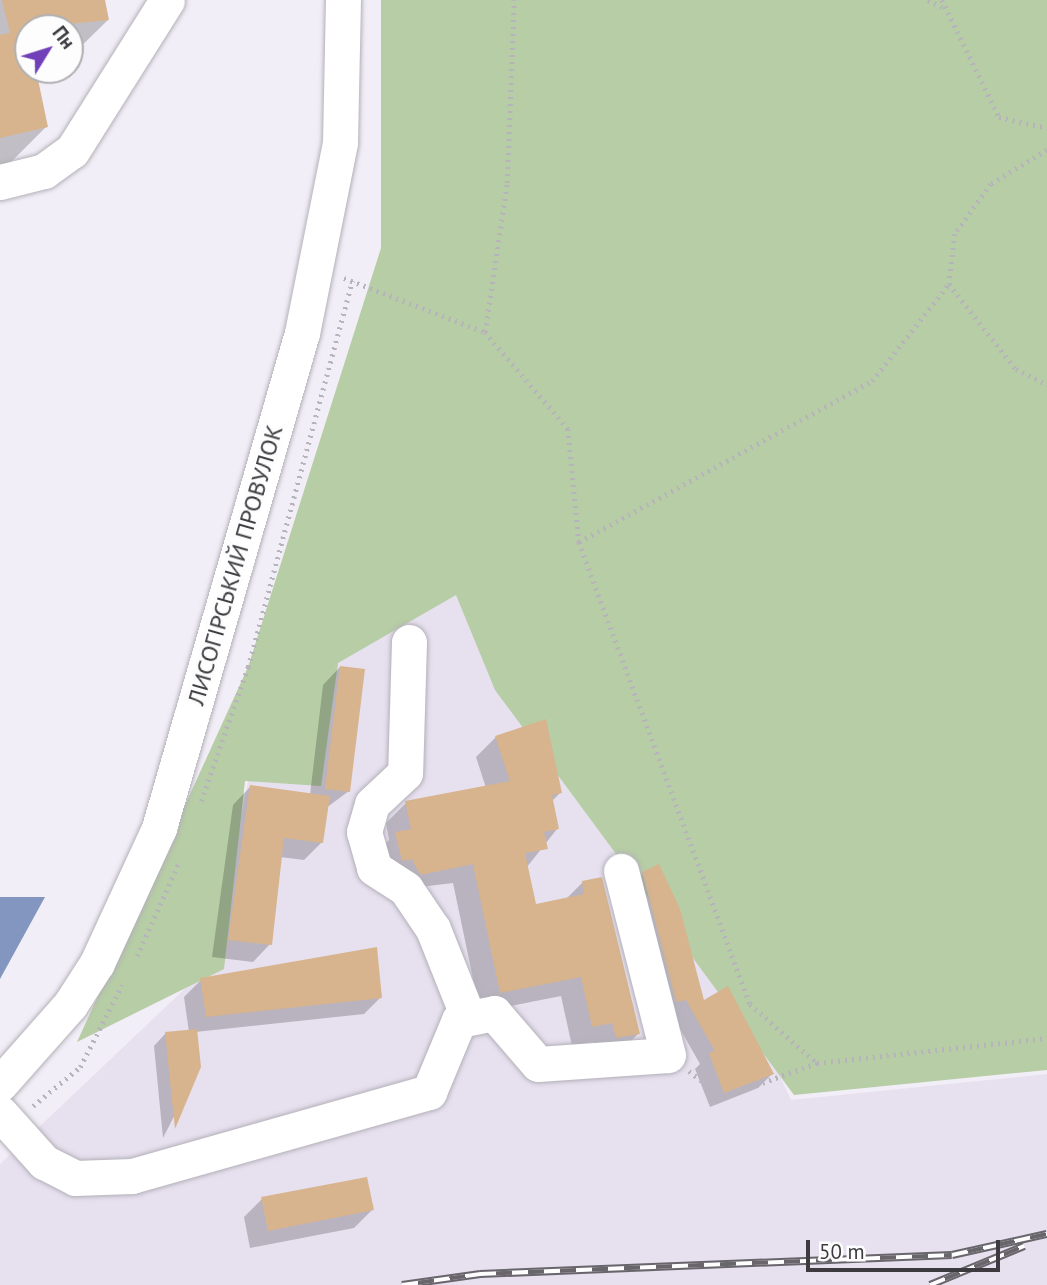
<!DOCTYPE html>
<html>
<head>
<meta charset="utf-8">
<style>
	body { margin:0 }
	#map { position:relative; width:1047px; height:1285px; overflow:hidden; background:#f2eef7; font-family:"PT Sans",sans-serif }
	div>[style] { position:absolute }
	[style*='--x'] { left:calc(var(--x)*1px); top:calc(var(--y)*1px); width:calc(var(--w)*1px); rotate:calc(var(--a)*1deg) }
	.built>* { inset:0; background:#e7e0ef }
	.green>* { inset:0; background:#b6cda5 }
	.water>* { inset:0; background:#8296bf }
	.shadow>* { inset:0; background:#0003 }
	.building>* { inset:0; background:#d7b48d }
	.path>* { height:4.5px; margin-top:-2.25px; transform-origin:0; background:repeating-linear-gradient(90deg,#b6b3ba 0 2px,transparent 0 7px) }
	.roads { filter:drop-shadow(0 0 2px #b3b0b8) drop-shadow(0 0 2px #b3b0b8) }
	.minor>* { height:35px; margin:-17.5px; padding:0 17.5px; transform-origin:17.5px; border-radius:17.5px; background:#fff }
	.rail>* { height:8px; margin-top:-4px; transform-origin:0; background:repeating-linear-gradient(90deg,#fdfdfe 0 16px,#68666b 0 32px); box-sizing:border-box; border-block:2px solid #68666b }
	span { translate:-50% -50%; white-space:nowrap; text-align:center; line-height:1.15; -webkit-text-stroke:7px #fdfdfe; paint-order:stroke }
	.street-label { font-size:24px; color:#3d3b3f }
	.north { position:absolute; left:14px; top:14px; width:70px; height:70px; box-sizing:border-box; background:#fdfdfe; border:2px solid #b0afb2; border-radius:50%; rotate:52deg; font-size:19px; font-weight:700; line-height:28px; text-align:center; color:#3d3b3f }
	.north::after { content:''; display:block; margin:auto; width:24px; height:32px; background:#7140b8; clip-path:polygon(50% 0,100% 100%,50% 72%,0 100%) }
	.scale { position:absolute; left:806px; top:1240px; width:194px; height:32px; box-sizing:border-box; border:4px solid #3d3b3f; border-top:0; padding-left:9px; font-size:21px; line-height:24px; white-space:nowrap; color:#3d3b3f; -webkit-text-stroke:5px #fdfdfe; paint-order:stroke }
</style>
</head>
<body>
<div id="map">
	<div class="built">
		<div style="clip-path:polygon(462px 392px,791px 1100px,1047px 1074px,1047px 1285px,0 1285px,0 1164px,212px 963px,279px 625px)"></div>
	</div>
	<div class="green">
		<div style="clip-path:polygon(381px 0,1047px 0,1047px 1070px,794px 1095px,495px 690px,456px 595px,338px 663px,321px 786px,245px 781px,224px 969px,77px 1042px,248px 667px,381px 248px)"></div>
	</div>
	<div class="water">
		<div style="clip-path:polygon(0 897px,45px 897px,0 979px)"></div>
	</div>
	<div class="shadow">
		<div style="clip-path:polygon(0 0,103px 0,108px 20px,70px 57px,70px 28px,28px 28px,28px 70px,57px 70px,36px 78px,46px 127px,0 173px)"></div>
		<div style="clip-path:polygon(340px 667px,349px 791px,326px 808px,322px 842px,304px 860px,280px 857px,270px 944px,253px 962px,212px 957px,233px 805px,250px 787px,310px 795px,323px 685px)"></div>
		<div style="clip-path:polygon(496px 737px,560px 793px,552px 801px,557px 829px,527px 867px,535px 906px,565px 900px,583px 882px,638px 1034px,618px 1054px,596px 1058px,593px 1042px,572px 1046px,561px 996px,480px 1012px,453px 883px,395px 890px,376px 853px,389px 840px,386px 823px,406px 803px,486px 788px,476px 757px)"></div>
		<div style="clip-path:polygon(643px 873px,703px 1003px,772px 1074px,758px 1088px,710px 1107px,695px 1069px,700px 1064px,671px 1013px,628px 888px)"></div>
		<div style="clip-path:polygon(375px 949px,381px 997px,364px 1014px,195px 1032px,199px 1067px,163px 1138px,154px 1046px,165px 1034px,189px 1032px,184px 997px,201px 980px)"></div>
		<div style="clip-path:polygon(262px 1199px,372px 1210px,354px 1228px,250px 1248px,244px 1217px)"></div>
	</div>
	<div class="building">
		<div style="clip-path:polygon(2px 0,105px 0,109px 20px,28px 28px,28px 70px,36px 70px,48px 127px,0 138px,0 35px,10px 33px)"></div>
		<div style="clip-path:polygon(340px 666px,365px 669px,350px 792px,325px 789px)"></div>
		<div style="clip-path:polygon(546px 719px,562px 793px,552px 795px,559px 829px,544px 832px,548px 849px,525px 853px,536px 904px,584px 894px,582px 881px,602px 877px,640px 1034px,616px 1038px,612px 1023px,592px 1027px,581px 977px,500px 993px,473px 864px,420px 875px,412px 859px,402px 861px,395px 832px,411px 829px,405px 801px,510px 781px,495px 736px)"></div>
		<div style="clip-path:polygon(250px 785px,330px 796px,323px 843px,284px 838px,272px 945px,228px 940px)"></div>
		<div style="clip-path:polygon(659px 864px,680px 909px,704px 1000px,728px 986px,774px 1074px,724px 1093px,709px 1053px,715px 1051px,686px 1000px,676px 1002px,642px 872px)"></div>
		<div style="clip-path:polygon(377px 947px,382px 998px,206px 1017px,200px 978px)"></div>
		<div style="clip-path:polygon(197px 1029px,201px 1067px,175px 1129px,165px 1032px)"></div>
		<div style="clip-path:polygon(367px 1177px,374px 1210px,268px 1231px,261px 1197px)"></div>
	</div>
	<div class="path">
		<div style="--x:928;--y:0;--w:16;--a:27"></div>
		<div style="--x:942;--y:0;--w:130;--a:64"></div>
		<div style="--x:999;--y:117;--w:49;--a:12.9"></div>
		<div style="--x:1047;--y:150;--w:66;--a:148.7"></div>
		<div style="--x:991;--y:184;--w:62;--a:125.8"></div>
		<div style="--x:955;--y:234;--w:50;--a:96.8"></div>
		<div style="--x:949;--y:284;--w:108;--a:51.8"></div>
		<div style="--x:1016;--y:369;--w:35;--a:27"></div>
		<div style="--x:344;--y:278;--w:151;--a:21"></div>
		<div style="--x:485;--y:332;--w:128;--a:49.4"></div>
		<div style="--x:568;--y:429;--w:114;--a:84.4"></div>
		<div style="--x:579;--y:542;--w:493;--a:69.7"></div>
		<div style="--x:750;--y:1004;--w:89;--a:41.4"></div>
		<div style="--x:817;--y:1063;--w:231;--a:-6.2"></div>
		<div style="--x:485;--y:332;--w:151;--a:-81.6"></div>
		<div style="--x:507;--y:183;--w:183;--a:-87.8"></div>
		<div style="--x:579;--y:542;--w:334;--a:-28.8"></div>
		<div style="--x:872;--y:381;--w:124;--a:-51.6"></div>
		<div style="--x:201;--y:801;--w:142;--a:-70.7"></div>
		<div style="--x:248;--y:667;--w:400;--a:-74.9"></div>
		<div style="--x:137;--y:956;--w:103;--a:-65.9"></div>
		<div style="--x:689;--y:1071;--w:43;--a:37.4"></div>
		<div style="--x:723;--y:1097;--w:100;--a:-19.9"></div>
		<div style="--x:33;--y:1106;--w:61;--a:-39.7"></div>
		<div style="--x:80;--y:1067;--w:92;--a:-62.9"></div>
	</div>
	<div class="roads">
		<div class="minor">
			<div style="--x:0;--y:182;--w:45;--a:-14"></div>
			<div style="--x:44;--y:171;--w:34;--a:-36"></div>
			<div style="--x:72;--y:151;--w:178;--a:-57.8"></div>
			<div style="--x:409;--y:642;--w:131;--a:91.7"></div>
			<div style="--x:405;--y:773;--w:45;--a:136.8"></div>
			<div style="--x:372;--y:804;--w:29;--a:106"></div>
			<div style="--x:364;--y:832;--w:37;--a:74"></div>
			<div style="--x:374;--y:868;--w:38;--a:33"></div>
			<div style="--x:406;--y:889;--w:48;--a:56"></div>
			<div style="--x:433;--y:929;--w:95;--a:68.3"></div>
			<div style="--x:0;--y:1084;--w:106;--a:-48.5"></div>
			<div style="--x:70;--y:1005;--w:50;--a:-57.3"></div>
			<div style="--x:97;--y:963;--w:149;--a:-65.3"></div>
			<div style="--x:159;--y:828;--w:515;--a:-73.89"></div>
			<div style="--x:302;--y:333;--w:195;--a:-78.7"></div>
			<div style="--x:340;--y:142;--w:142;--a:-88.8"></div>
			<div style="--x:0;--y:1113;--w:66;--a:48.1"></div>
			<div style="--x:44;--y:1162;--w:35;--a:27"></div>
			<div style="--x:75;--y:1178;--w:57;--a:-2"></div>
			<div style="--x:132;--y:1176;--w:309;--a:-15.8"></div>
			<div style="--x:429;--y:1092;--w:78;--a:-67.4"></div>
			<div style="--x:459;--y:1020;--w:36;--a:-11"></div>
			<div style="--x:494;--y:1013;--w:67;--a:49.2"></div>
			<div style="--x:538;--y:1064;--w:130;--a:-4"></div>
			<div style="--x:668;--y:1055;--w:190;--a:-104.3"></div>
		</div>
	</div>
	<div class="rail">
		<div style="--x:402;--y:1285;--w:79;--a:-8"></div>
		<div style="--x:480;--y:1274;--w:472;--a:-2.3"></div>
		<div style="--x:952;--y:1255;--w:97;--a:-12.5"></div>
		<div style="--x:930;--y:1285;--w:102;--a:-22.5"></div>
	</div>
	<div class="street-label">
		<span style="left:235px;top:565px;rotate:-74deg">ЛИСОГІРСЬКИЙ ПРОВУЛОК</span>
	</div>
	<div class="north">Пн</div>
	<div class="scale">50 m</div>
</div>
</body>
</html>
